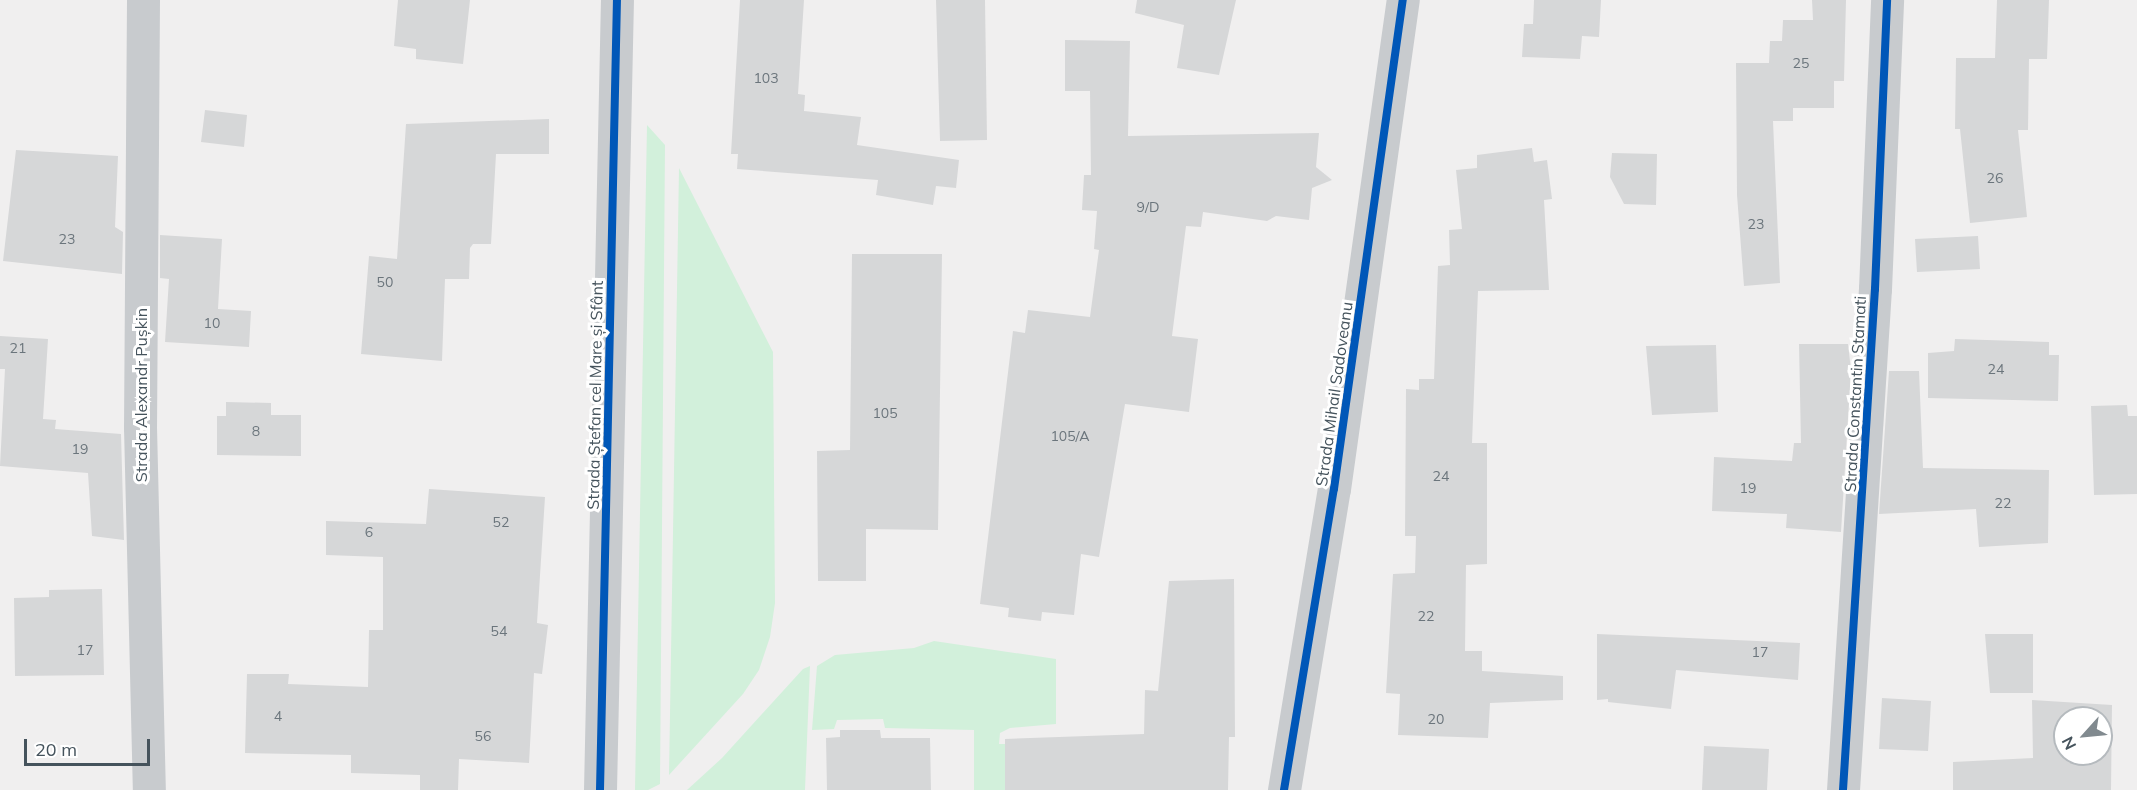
<!DOCTYPE html>
<html>
<head>
<meta charset="utf-8">
<style>
	body { margin:0 }
	#map { position:relative; width:2137px; height:790px; overflow:hidden; background:#f0efef; font-family:Mulish,sans-serif }
	div>[style] { position:absolute }
	[style*='--x'] { left:calc(var(--x)*1px); top:calc(var(--y)*1px); width:calc(var(--w)*1px); rotate:calc(var(--a)*1deg) }
	.green>* { inset:0; background:#d2f0db }
	.building>* { inset:0; background:#d6d7d8 }
	.minor>* { height:33px; margin:-16.5px; padding:0 16.5px; transform-origin:16.5px; border-radius:16.5px; background:#c8cbce }
	.cycleway>* { height:8px; margin:-4px; padding:0 4px; transform-origin:4px; border-radius:4px; background:#0057b8 }
	span { translate:-50% -50%; white-space:nowrap; text-align:center; line-height:1.15; -webkit-text-stroke:6px #fff; paint-order:stroke }
	.number-label { font-size:14px; color:#6b757c }
	.number-label span { -webkit-text-stroke-width:0 }
	.street-label { font-size:16px; color:#45535c }
	.north { position:absolute; left:2053px; top:706px; width:60px; height:60px; box-sizing:border-box; background:#fff; border:2px solid #b5babe; border-radius:50%; rotate:243deg; font-size:16px; font-weight:700; line-height:24px; text-align:center; color:#45535c }
	.north::after { content:''; display:block; margin:auto; width:21px; height:27px; background:#818a8f; clip-path:polygon(50% 0,100% 100%,50% 72%,0 100%) }
	.scale { position:absolute; left:24px; top:739px; width:126px; height:27px; box-sizing:border-box; border:3px solid #45535c; border-top:0; padding-left:8px; font-size:18px; line-height:21px; white-space:nowrap; color:#45535c; -webkit-text-stroke:4px #fff; paint-order:stroke }
</style>
</head>
<body>
<div id="map">
	<div class="green">
		<div style="clip-path:polygon(647px 125px,665px 145px,660px 784px,648px 790px,635px 790px)"></div>
		<div style="clip-path:polygon(679px 168px,773px 352px,775px 603px,770px 637px,759px 670px,743px 694px,669px 775px)"></div>
		<div style="clip-path:polygon(934px 641px,1056px 659px,1056px 724px,1010px 728px,1000px 733px,999px 744px,1005px 744px,1005px 790px,974px 790px,974px 730px,885px 728px,883px 719px,837px 720px,834px 729px,812px 730px,817px 666px,835px 655px,914px 648px)"></div>
		<div style="clip-path:polygon(810px 666px,805px 790px,687px 790px,722px 758px,803px 669px)"></div>
	</div>
	<div class="building">
		<div style="clip-path:polygon(398px 0,470px 0,463px 64px,416px 59px,416px 49px,394px 46px)"></div>
		<div style="clip-path:polygon(740px 0,804px 0,798px 94px,805px 95px,804px 111px,861px 117px,857px 145px,959px 160px,956px 188px,936px 186px,933px 205px,876px 195px,878px 180px,737px 169px,738px 154px,731px 154px)"></div>
		<div style="clip-path:polygon(936px 0,985px 0,987px 140px,940px 141px)"></div>
		<div style="clip-path:polygon(1137px 0,1236px 0,1219px 75px,1177px 68px,1184px 25px,1135px 13px)"></div>
		<div style="clip-path:polygon(1534px 0,1601px 0,1599px 37px,1582px 36px,1580px 59px,1522px 57px,1524px 24px,1533px 24px)"></div>
		<div style="clip-path:polygon(1812px 0,1846px 0,1844px 81px,1834px 81px,1834px 108px,1793px 108px,1793px 121px,1773px 121px,1780px 283px,1744px 286px,1737px 195px,1736px 63px,1769px 63px,1770px 41px,1782px 41px,1783px 20px,1813px 20px)"></div>
		<div style="clip-path:polygon(1997px 0,2049px 0,2047px 59px,2029px 59px,2028px 130px,2018px 130px,2027px 217px,1970px 223px,1960px 129px,1955px 129px,1956px 58px,1995px 58px)"></div>
		<div style="clip-path:polygon(1065px 40px,1130px 41px,1128px 136px,1319px 133px,1316px 167px,1332px 180px,1312px 188px,1309px 220px,1276px 216px,1267px 221px,1203px 212px,1201px 227px,1186px 226px,1172px 336px,1198px 339px,1189px 412px,1125px 404px,1099px 557px,1081px 554px,1074px 615px,1042px 612px,1041px 621px,1008px 617px,1009px 608px,980px 604px,1013px 331px,1025px 333px,1028px 310px,1090px 317px,1099px 250px,1094px 249px,1097px 211px,1082px 210px,1084px 175px,1091px 175px,1090px 91px,1065px 91px)"></div>
		<div style="clip-path:polygon(205px 110px,247px 115px,244px 147px,201px 142px)"></div>
		<div style="clip-path:polygon(549px 119px,549px 154px,496px 154px,491px 244px,473px 244px,470px 248px,469px 279px,445px 279px,442px 361px,361px 354px,369px 256px,397px 259px,406px 124px)"></div>
		<div style="clip-path:polygon(1532px 148px,1534px 162px,1547px 160px,1552px 199px,1544px 200px,1549px 290px,1478px 291px,1472px 443px,1487px 443px,1487px 564px,1466px 565px,1465px 651px,1482px 651px,1482px 671px,1563px 676px,1563px 700px,1490px 703px,1488px 738px,1398px 735px,1400px 694px,1386px 693px,1393px 574px,1415px 573px,1416px 536px,1405px 536px,1406px 389px,1419px 390px,1419px 379px,1434px 379px,1438px 266px,1450px 265px,1449px 230px,1462px 229px,1456px 170px,1477px 168px,1477px 155px)"></div>
		<div style="clip-path:polygon(16px 150px,118px 156px,115px 227px,123px 232px,122px 274px,3px 261px)"></div>
		<div style="clip-path:polygon(1612px 153px,1657px 154px,1656px 205px,1624px 204px,1610px 177px)"></div>
		<div style="clip-path:polygon(160px 235px,222px 239px,218px 309px,251px 311px,249px 347px,165px 342px,169px 279px,160px 278px)"></div>
		<div style="clip-path:polygon(1978px 236px,1980px 269px,1917px 272px,1915px 239px)"></div>
		<div style="clip-path:polygon(852px 254px,942px 254px,938px 530px,866px 529px,866px 581px,818px 581px,817px 451px,850px 450px)"></div>
		<div style="clip-path:polygon(0 336px,48px 339px,43px 419px,56px 420px,55px 429px,121px 434px,124px 540px,92px 536px,88px 473px,0 466px,5px 369px,0 369px)"></div>
		<div style="clip-path:polygon(1955px 339px,2049px 342px,2049px 355px,2059px 355px,2058px 401px,1928px 398px,1928px 353px,1954px 351px)"></div>
		<div style="clip-path:polygon(1799px 344px,1848px 344px,1851px 370px,1841px 532px,1786px 528px,1787px 514px,1712px 511px,1714px 457px,1792px 461px,1794px 443px,1801px 443px)"></div>
		<div style="clip-path:polygon(1716px 345px,1718px 412px,1652px 415px,1646px 346px)"></div>
		<div style="clip-path:polygon(1889px 371px,1919px 371px,1923px 468px,2049px 470px,2048px 543px,1979px 547px,1976px 509px,1879px 514px)"></div>
		<div style="clip-path:polygon(226px 402px,271px 403px,271px 415px,301px 415px,301px 456px,217px 455px,217px 416px,226px 416px)"></div>
		<div style="clip-path:polygon(2127px 405px,2128px 416px,2137px 416px,2137px 494px,2094px 495px,2091px 406px)"></div>
		<div style="clip-path:polygon(429px 489px,545px 497px,537px 623px,548px 625px,542px 674px,534px 673px,529px 763px,459px 759px,458px 790px,420px 790px,420px 775px,351px 773px,351px 755px,245px 753px,247px 674px,289px 674px,288px 684px,368px 687px,369px 630px,383px 630px,383px 557px,326px 555px,326px 521px,426px 524px)"></div>
		<div style="clip-path:polygon(1234px 579px,1235px 737px,1229px 737px,1228px 790px,1005px 790px,1005px 739px,1144px 734px,1145px 690px,1158px 691px,1169px 581px)"></div>
		<div style="clip-path:polygon(102px 589px,104px 675px,15px 676px,14px 598px,49px 597px,49px 590px)"></div>
		<div style="clip-path:polygon(1597px 634px,1800px 643px,1798px 680px,1676px 670px,1671px 709px,1608px 702px,1608px 699px,1597px 700px)"></div>
		<div style="clip-path:polygon(1985px 634px,2033px 634px,2033px 693px,1990px 693px)"></div>
		<div style="clip-path:polygon(1882px 698px,1931px 701px,1928px 751px,1879px 749px)"></div>
		<div style="clip-path:polygon(evenodd,2032px 700px,2112px 705px,2111px 790px,1953px 790px,1953px 762px,2033px 758px,2032px 700px,2065px 718px,2101px 718px,2101px 754px,2065px 754px,2065px 718px)"></div>
		<div style="clip-path:polygon(840px 730px,880px 730px,881px 738px,930px 738px,931px 790px,827px 790px,826px 738px,840px 737px)"></div>
		<div style="clip-path:polygon(1704px 746px,1769px 749px,1767px 790px,1702px 790px)"></div>
	</div>
	<div class="minor">
		<div style="--x:143;--y:0;--w:427;--a:90.4"></div>
		<div style="--x:140;--y:427;--w:363;--a:88.6"></div>
		<div style="--x:600;--y:790;--w:790;--a:-88.77"></div>
		<div style="--x:1284;--y:790;--w:305;--a:-80.6"></div>
		<div style="--x:1334;--y:489;--w:494;--a:-82"></div>
		<div style="--x:1843;--y:790;--w:502;--a:-86.35"></div>
		<div style="--x:1875;--y:289;--w:289;--a:-87.6"></div>
	</div>
	<div class="cycleway">
		<div style="--x:600;--y:790;--w:790;--a:-88.77"></div>
		<div style="--x:1284;--y:790;--w:305;--a:-80.6"></div>
		<div style="--x:1334;--y:489;--w:494;--a:-82"></div>
		<div style="--x:1843;--y:790;--w:502;--a:-86.35"></div>
		<div style="--x:1875;--y:289;--w:289;--a:-87.6"></div>
	</div>
	<div class="number-label">
		<span style="left:1801px;top:63px">25</span>
		<span style="left:766px;top:78px">103</span>
		<span style="left:1995px;top:178px">26</span>
		<span style="left:1148px;top:207px">9/D</span>
		<span style="left:1756px;top:224px">23</span>
		<span style="left:67px;top:239px">23</span>
		<span style="left:385px;top:282px">50</span>
		<span style="left:212px;top:323px">10</span>
		<span style="left:18px;top:348px">21</span>
		<span style="left:1996px;top:369px">24</span>
		<span style="left:885px;top:413px">105</span>
		<span style="left:256px;top:431px">8</span>
		<span style="left:1070px;top:436px">105/A</span>
		<span style="left:80px;top:449px">19</span>
		<span style="left:1441px;top:476px">24</span>
		<span style="left:1748px;top:488px">19</span>
		<span style="left:2003px;top:503px">22</span>
		<span style="left:501px;top:522px">52</span>
		<span style="left:369px;top:532px">6</span>
		<span style="left:1426px;top:616px">22</span>
		<span style="left:499px;top:631px">54</span>
		<span style="left:85px;top:650px">17</span>
		<span style="left:1760px;top:652px">17</span>
		<span style="left:278px;top:716px">4</span>
		<span style="left:1436px;top:719px">20</span>
		<span style="left:483px;top:736px">56</span>
	</div>
	<div class="street-label">
		<span style="left:1334px;top:394px;rotate:-82deg">Strada Mihail Sadoveanu</span>
		<span style="left:1855px;top:394px;rotate:-87deg">Strada Constantin Stamati</span>
		<span style="left:141px;top:395px;rotate:-90deg">Strada Alexandr Pușkin</span>
		<span style="left:595px;top:395px;rotate:-89deg">Strada Ștefan cel Mare și Sfânt</span>
	</div>
	<div class="north">N</div>
	<div class="scale">20 m</div>
</div>
</body>
</html>
